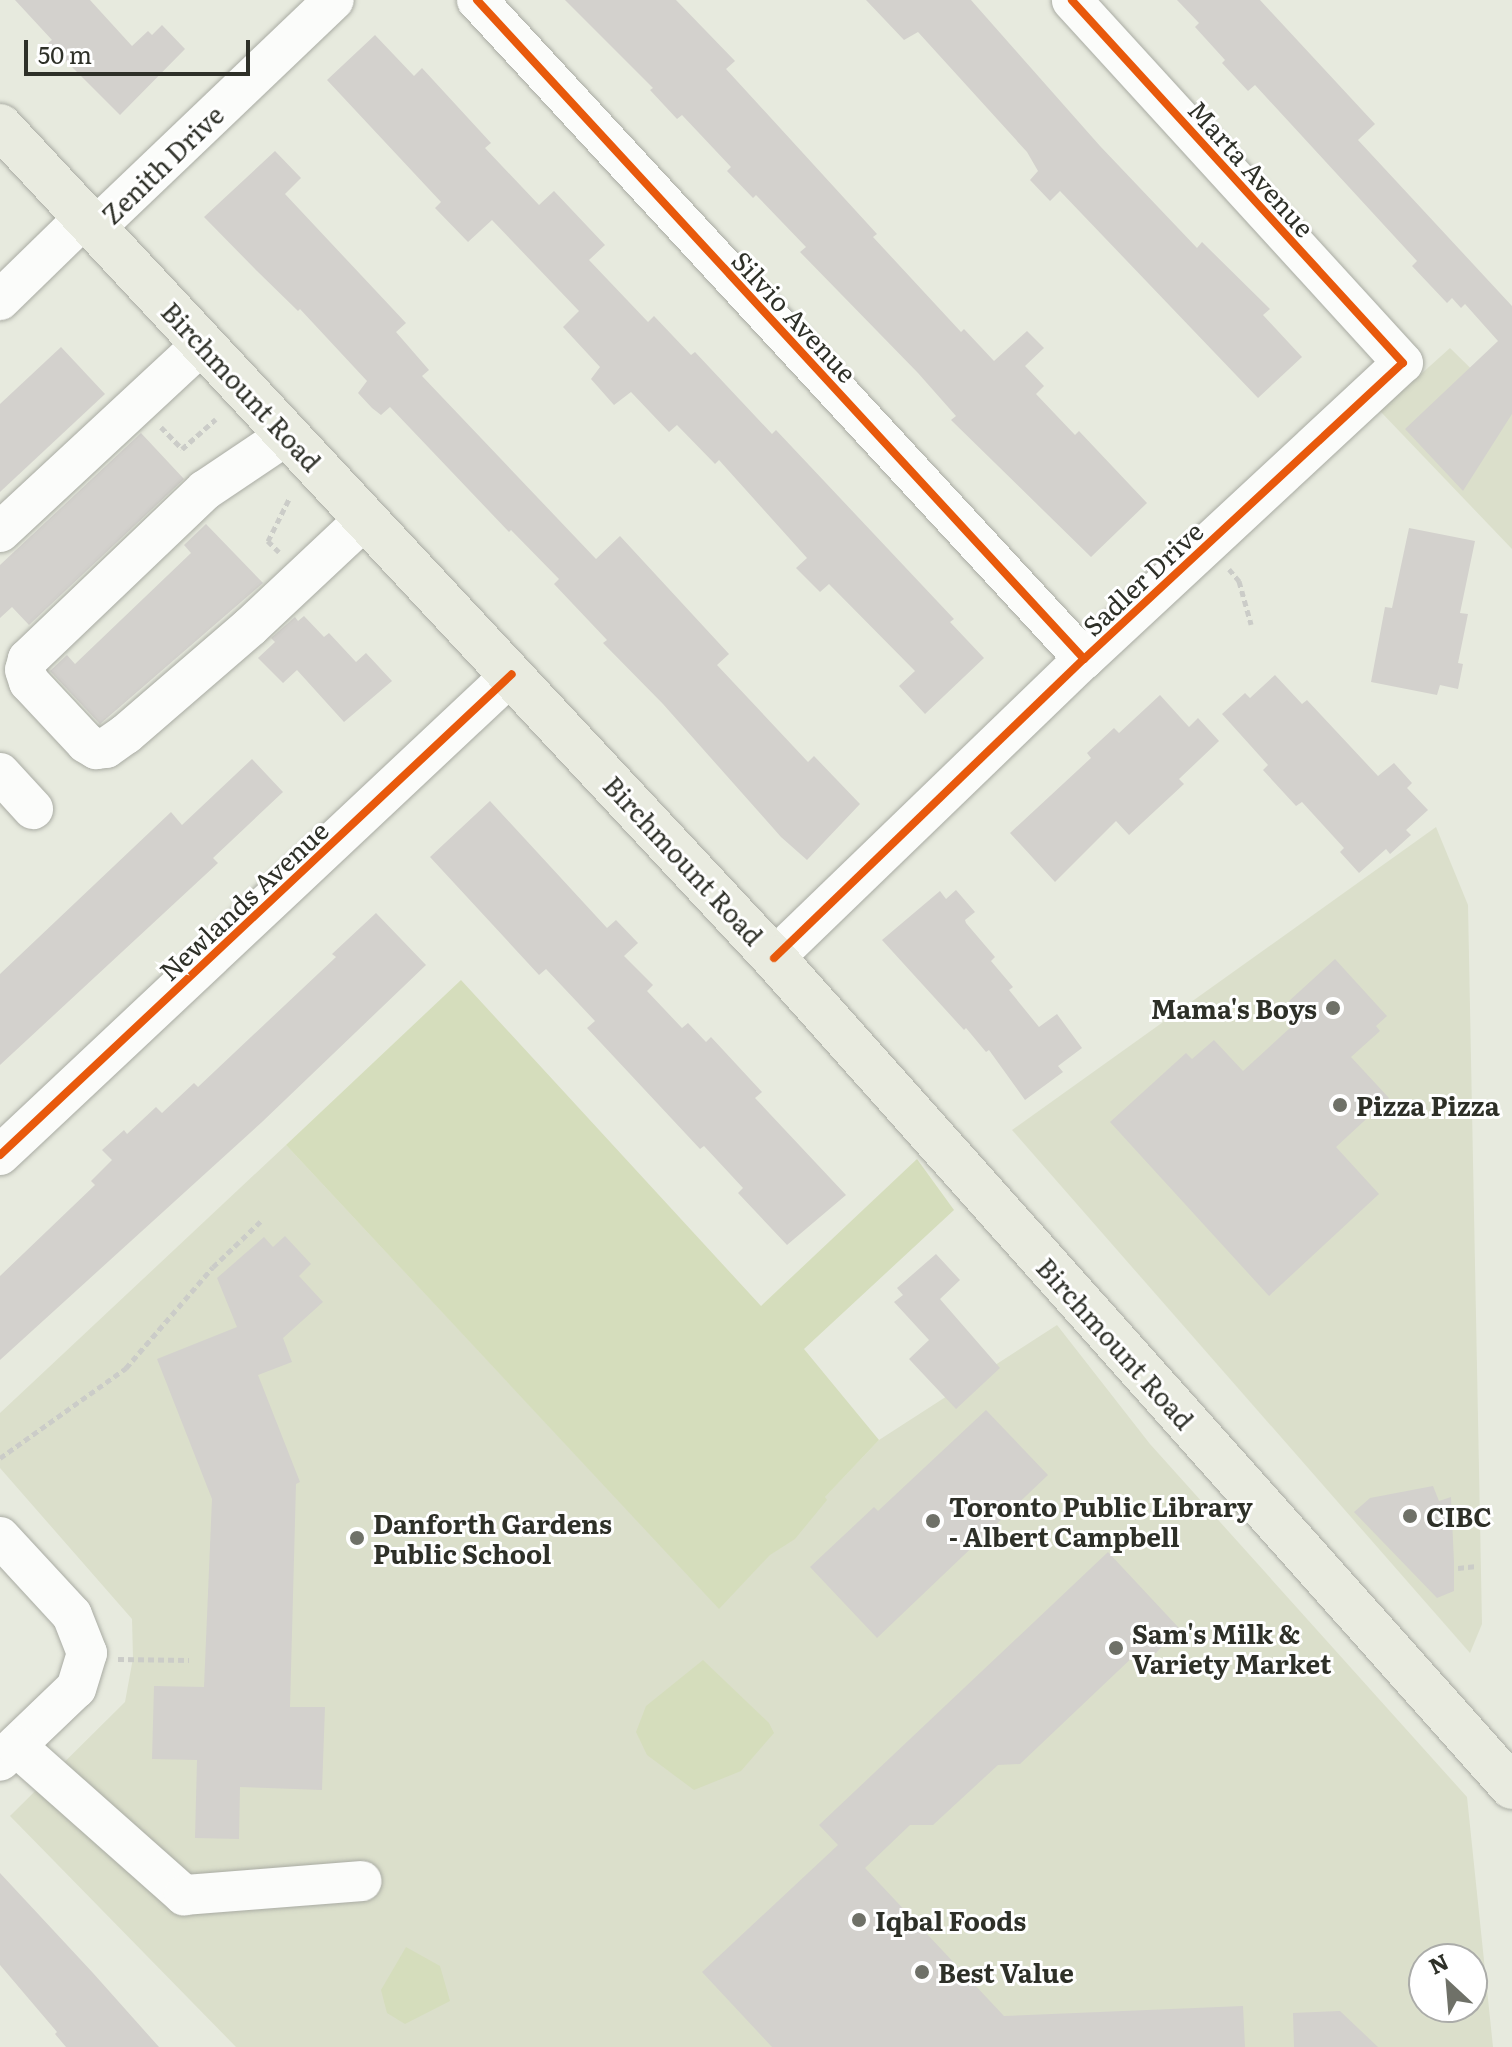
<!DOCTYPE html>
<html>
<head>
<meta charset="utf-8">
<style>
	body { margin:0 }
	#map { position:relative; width:1512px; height:2047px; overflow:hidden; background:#e7eade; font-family:Literata,serif }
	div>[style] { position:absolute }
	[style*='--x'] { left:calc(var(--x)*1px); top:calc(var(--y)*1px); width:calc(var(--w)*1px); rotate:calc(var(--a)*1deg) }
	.built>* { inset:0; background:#dbdfcb }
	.green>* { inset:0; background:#d5ddbc }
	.building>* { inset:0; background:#d3d1cd }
	.path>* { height:5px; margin-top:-2.5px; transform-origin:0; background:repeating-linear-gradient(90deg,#cbccc8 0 6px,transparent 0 10px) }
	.roads { filter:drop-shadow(0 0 2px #a9aba3) drop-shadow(0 0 2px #a9aba3) }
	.minor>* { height:40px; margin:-20px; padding:0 20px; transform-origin:20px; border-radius:20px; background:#fbfcfa }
	.major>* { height:44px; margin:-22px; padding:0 22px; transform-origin:22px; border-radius:22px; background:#e9ebe0 }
	.cycleway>* { height:8px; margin:-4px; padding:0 4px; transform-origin:4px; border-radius:4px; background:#e8590c }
	.dots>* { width:22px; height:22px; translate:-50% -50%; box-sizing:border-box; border:4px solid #fff; border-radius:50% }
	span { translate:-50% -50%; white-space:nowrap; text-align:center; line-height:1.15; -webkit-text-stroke:6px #fff; paint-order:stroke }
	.street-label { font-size:26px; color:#2e3028 }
	.poi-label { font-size:26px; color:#2e3028; font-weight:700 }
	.right { translate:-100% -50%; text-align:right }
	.left { translate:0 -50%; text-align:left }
	.north { position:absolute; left:1408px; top:1943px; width:80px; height:80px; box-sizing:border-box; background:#fff; border:2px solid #abaca9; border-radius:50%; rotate:334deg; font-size:22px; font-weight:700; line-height:32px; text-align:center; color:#2e3028 }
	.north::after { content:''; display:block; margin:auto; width:28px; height:36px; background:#6f7168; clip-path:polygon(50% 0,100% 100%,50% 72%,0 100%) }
	.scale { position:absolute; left:24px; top:40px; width:226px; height:36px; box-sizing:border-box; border:4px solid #2e3028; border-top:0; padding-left:10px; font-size:24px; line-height:28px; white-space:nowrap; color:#2e3028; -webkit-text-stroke:6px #fff; paint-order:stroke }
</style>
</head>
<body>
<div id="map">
	<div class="built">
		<div style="clip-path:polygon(1450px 348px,1512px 409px,1512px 549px,1380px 411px)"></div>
		<div style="clip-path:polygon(1436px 827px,1468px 905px,1482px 1624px,1470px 1653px,1012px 1130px)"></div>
		<div style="clip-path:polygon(evenodd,286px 1145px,719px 1608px,879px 1440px,1057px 1325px,1150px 1444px,1467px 1797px,1493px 2047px,236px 2047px,10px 1816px,125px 1702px,133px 1658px,132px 1619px,0 1468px,0 1413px,286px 1145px,1424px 1959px,1472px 1959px,1472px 2007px,1424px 2007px,1424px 1959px)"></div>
	</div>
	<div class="green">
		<div style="clip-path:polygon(461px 980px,761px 1306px,917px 1159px,954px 1210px,804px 1349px,879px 1440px,825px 1497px,827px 1500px,795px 1539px,770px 1555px,719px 1609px,286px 1145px)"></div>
		<div style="clip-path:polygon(703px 1660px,769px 1723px,774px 1733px,741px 1771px,694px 1790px,647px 1755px,636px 1732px,646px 1706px)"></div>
		<div style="clip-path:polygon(406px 1947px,440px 1966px,450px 2001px,405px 2024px,387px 2013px,381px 1990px)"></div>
	</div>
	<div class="building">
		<div style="clip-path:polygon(15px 0,90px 0,132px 46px,148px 31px,152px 35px,162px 25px,185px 49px,120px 115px,48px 43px,52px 40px)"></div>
		<div style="clip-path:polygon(565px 0,676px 0,735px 61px,726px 69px,877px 234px,873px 237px,961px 332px,964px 329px,994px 361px,1027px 331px,1044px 348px,1025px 366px,1044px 386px,1036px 394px,1075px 435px,1079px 431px,1147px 503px,1091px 557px,951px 420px,956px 416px,918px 373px,800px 252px,806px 247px,756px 195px,753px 198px,727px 171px,731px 167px,682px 115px,677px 119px,650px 90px,653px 88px)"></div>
		<div style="clip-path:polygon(866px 0,971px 0,1100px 146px,1197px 248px,1202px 242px,1270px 309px,1263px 315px,1302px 357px,1258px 398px,1060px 191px,1050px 201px,1030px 180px,1038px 171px,1027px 152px,918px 32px,904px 40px)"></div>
		<div style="clip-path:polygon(1177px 0,1260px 0,1375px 124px,1358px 140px,1512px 306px,1512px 414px,1463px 491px,1405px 429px,1498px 341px,1465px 304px,1461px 308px,1452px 298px,1447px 303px,1412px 266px,1417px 261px,1255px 85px,1248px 91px,1222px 63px,1225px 60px,1195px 27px,1199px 23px)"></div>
		<div style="clip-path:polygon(375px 35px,414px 76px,422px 68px,491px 143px,485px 148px,539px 205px,554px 191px,605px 245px,589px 260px,648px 322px,654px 316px,691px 355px,695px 352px,772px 434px,776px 430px,954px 619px,950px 622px,984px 658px,925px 714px,899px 686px,915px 671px,829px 584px,820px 592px,796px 568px,807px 558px,719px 460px,715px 464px,677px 425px,669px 432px,631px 392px,614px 405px,591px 379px,600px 367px,563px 327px,579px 311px,492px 220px,468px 242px,435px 208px,441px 202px,327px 80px)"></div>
		<div style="clip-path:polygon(275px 151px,301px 178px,285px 194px,406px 323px,396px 332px,429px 370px,422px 376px,596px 559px,620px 536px,729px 654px,717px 665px,808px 762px,814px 756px,860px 804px,807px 860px,781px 837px,663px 704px,603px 643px,607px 640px,554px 584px,559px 579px,511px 530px,509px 532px,390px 407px,381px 415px,372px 408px,358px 393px,367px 381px,300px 309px,298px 311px,257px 271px,204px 217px)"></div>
		<div style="clip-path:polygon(61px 347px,105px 394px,0 492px,0 404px)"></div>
		<div style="clip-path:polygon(141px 433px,184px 479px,29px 625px,12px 607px,0 618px,0 565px)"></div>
		<div style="clip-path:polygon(206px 524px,263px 583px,100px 724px,50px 671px,67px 655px,75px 664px,191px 553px,184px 545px)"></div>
		<div style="clip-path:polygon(1409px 528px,1475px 541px,1460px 613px,1468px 614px,1458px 663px,1463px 664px,1458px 689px,1440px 685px,1437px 695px,1371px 682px,1385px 607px,1392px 608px)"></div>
		<div style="clip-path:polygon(304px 616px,324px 637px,329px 633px,356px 662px,366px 653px,392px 681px,344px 722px,297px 670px,283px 683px,258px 658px,275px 642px,271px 638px,295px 617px,298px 621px)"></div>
		<div style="clip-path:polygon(1275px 675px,1302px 704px,1307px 700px,1378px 776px,1394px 763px,1412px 783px,1407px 788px,1428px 810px,1406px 830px,1411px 835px,1390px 854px,1386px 849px,1359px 873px,1340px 852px,1344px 848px,1302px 802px,1296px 806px,1263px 770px,1268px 765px,1222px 714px,1245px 693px,1250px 698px)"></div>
		<div style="clip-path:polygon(1160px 695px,1189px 727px,1198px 718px,1219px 741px,1179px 779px,1184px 784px,1129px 835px,1116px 821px,1055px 882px,1010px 833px,1091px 758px,1087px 753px,1114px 728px,1119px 733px)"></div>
		<div style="clip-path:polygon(252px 759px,283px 792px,213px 858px,218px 863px,0 1065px,0 974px,171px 812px,182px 825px)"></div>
		<div style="clip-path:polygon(490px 801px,607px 928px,616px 920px,638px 943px,624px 956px,653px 985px,647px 991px,682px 1028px,688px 1023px,706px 1042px,711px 1037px,762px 1092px,755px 1098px,846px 1195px,787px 1245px,738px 1193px,743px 1188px,704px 1146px,700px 1149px,587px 1028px,595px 1021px,546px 969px,539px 975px,430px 857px)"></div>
		<div style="clip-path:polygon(956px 890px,975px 912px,965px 920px,966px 923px,995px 957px,991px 961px,1013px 987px,1009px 990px,1039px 1027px,1057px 1014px,1082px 1048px,1058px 1066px,1063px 1072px,1025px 1100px,989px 1050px,986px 1052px,966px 1028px,964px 1030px,882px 940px,940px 891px,946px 899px)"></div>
		<div style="clip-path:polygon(376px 913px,426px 965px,262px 1122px,0 1360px,0 1276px,95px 1185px,91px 1181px,112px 1160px,102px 1150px,124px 1130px,127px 1134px,156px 1107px,162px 1113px,194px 1083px,198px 1087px,336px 957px,332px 954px)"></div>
		<div style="clip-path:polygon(1335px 959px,1387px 1016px,1376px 1026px,1380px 1031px,1351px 1057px,1389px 1098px,1336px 1147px,1379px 1194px,1269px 1296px,1110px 1122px,1186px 1053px,1192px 1059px,1214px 1040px,1243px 1071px,1303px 1016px,1289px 1001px)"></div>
		<div style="clip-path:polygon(285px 1236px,311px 1264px,299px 1276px,323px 1302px,283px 1338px,292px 1362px,258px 1375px,300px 1482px,296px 1484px,290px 1707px,325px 1707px,322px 1790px,240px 1787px,239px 1839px,195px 1838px,197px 1760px,152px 1759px,154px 1686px,204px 1687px,212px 1499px,157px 1359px,237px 1327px,217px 1278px,264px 1237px,273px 1247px)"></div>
		<div style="clip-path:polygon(936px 1254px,960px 1280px,940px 1299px,1000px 1368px,956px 1409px,909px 1359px,929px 1340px,894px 1302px,903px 1295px,897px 1288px)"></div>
		<div style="clip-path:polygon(986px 1410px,1048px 1475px,877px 1638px,810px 1567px,874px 1507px,878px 1511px)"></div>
		<div style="clip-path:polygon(1433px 1486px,1439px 1501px,1451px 1497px,1454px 1562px,1454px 1591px,1437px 1598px,1354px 1512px,1370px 1498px)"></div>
		<div style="clip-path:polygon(1108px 1552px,1179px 1628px,1156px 1653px,1137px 1653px,1020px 1764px,998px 1765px,933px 1825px,910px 1825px,865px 1868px,1004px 2016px,1243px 2006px,1245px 2047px,772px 2047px,702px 1972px,838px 1845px,819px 1825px)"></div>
		<div style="clip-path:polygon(0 1873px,93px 1973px,159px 2047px,66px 2047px,55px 2034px,57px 2032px,0 1965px)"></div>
		<div style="clip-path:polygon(1340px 2011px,1378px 2047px,1294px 2047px,1293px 2013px)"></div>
	</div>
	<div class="path">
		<div style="--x:161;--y:427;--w:30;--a:46"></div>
		<div style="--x:182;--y:449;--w:45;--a:-41.4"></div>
		<div style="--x:279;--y:552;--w:16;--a:-135"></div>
		<div style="--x:268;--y:541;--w:47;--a:-63.4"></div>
		<div style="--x:1229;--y:569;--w:16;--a:50"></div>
		<div style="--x:1239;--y:581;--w:45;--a:74.4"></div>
		<div style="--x:0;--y:1458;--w:155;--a:-35.5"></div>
		<div style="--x:126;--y:1368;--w:133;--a:-49.3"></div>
		<div style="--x:213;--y:1267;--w:66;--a:-43.8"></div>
		<div style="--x:1458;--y:1568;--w:19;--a:-6"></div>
		<div style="--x:118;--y:1659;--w:71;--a:0.8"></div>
	</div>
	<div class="roads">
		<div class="minor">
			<div style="--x:477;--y:0;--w:896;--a:47.35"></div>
			<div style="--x:95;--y:228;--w:330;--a:-43.7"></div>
			<div style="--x:0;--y:300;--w:117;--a:-44.3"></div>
			<div style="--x:287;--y:435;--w:99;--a:146.1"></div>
			<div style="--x:205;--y:490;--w:245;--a:136.3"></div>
			<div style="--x:28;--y:659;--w:11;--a:105"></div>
			<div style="--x:25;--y:670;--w:13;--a:72"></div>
			<div style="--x:29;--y:682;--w:83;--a:46.9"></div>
			<div style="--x:86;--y:743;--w:12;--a:31"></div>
			<div style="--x:96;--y:749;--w:10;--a:-6"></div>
			<div style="--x:106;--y:748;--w:24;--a:-35"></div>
			<div style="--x:126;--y:734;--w:164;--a:-40.8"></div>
			<div style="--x:250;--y:627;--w:158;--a:-43.2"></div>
			<div style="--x:0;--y:532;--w:276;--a:-42.9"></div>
			<div style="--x:0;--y:773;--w:49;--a:47.5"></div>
			<div style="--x:774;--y:958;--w:431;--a:-44"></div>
			<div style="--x:1084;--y:659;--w:435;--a:-42.9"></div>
			<div style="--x:1403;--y:363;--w:491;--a:-132.4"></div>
			<div style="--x:0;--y:1155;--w:702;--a:-43.21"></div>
			<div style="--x:0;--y:1537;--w:106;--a:47.3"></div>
			<div style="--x:72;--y:1615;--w:41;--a:68.5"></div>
			<div style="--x:87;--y:1653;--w:37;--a:107"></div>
			<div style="--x:76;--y:1688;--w:105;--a:136.2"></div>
			<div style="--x:16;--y:1746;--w:225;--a:41.6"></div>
			<div style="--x:184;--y:1895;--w:178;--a:-4.5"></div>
		</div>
		<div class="major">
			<div style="--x:0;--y:126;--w:1136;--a:47.07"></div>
			<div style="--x:774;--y:958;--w:1110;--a:48.32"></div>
		</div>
	</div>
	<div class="cycleway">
		<div style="--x:477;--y:0;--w:896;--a:47.35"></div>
		<div style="--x:774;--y:958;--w:431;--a:-44"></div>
		<div style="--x:1084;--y:659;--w:435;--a:-42.9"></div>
		<div style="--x:1403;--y:363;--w:491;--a:-132.4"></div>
		<div style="--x:0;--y:1155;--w:702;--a:-43.21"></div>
	</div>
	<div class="dots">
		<div style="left:1333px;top:1008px;background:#6f7168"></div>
		<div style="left:1340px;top:1105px;background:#6f7168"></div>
		<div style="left:1410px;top:1516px;background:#6f7168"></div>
		<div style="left:933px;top:1521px;background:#6f7168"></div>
		<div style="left:357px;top:1538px;background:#6f7168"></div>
		<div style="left:1116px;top:1648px;background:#6f7168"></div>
		<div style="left:859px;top:1920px;background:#6f7168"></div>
		<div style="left:922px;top:1972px;background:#6f7168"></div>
	</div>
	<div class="street-label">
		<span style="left:162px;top:164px;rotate:-44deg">Zenith Drive</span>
		<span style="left:1252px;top:168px;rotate:48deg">Marta Avenue</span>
		<span style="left:795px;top:316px;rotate:47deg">Silvio Avenue</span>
		<span style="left:242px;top:386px;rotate:47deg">Birchmount Road</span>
		<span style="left:1142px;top:578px;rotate:-43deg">Sadler Drive</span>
		<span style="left:684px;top:860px;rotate:47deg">Birchmount Road</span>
		<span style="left:243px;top:900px;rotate:-43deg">Newlands Avenue</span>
		<span style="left:1116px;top:1343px;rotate:48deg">Birchmount Road</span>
	</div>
	<div class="poi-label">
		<span class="right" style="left:1317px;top:1008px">Mama's Boys</span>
		<span class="left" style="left:1356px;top:1105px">Pizza Pizza</span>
		<span class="left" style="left:949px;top:1521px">Toronto Public Library<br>- Albert Campbell</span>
		<span class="left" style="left:1426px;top:1516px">CIBC</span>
		<span class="left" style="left:373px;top:1538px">Danforth Gardens<br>Public School</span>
		<span class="left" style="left:1132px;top:1648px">Sam's Milk &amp;<br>Variety Market</span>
		<span class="left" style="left:875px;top:1920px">Iqbal Foods</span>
		<span class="left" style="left:938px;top:1972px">Best Value</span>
	</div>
	<div class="north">N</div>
	<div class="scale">50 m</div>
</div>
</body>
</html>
